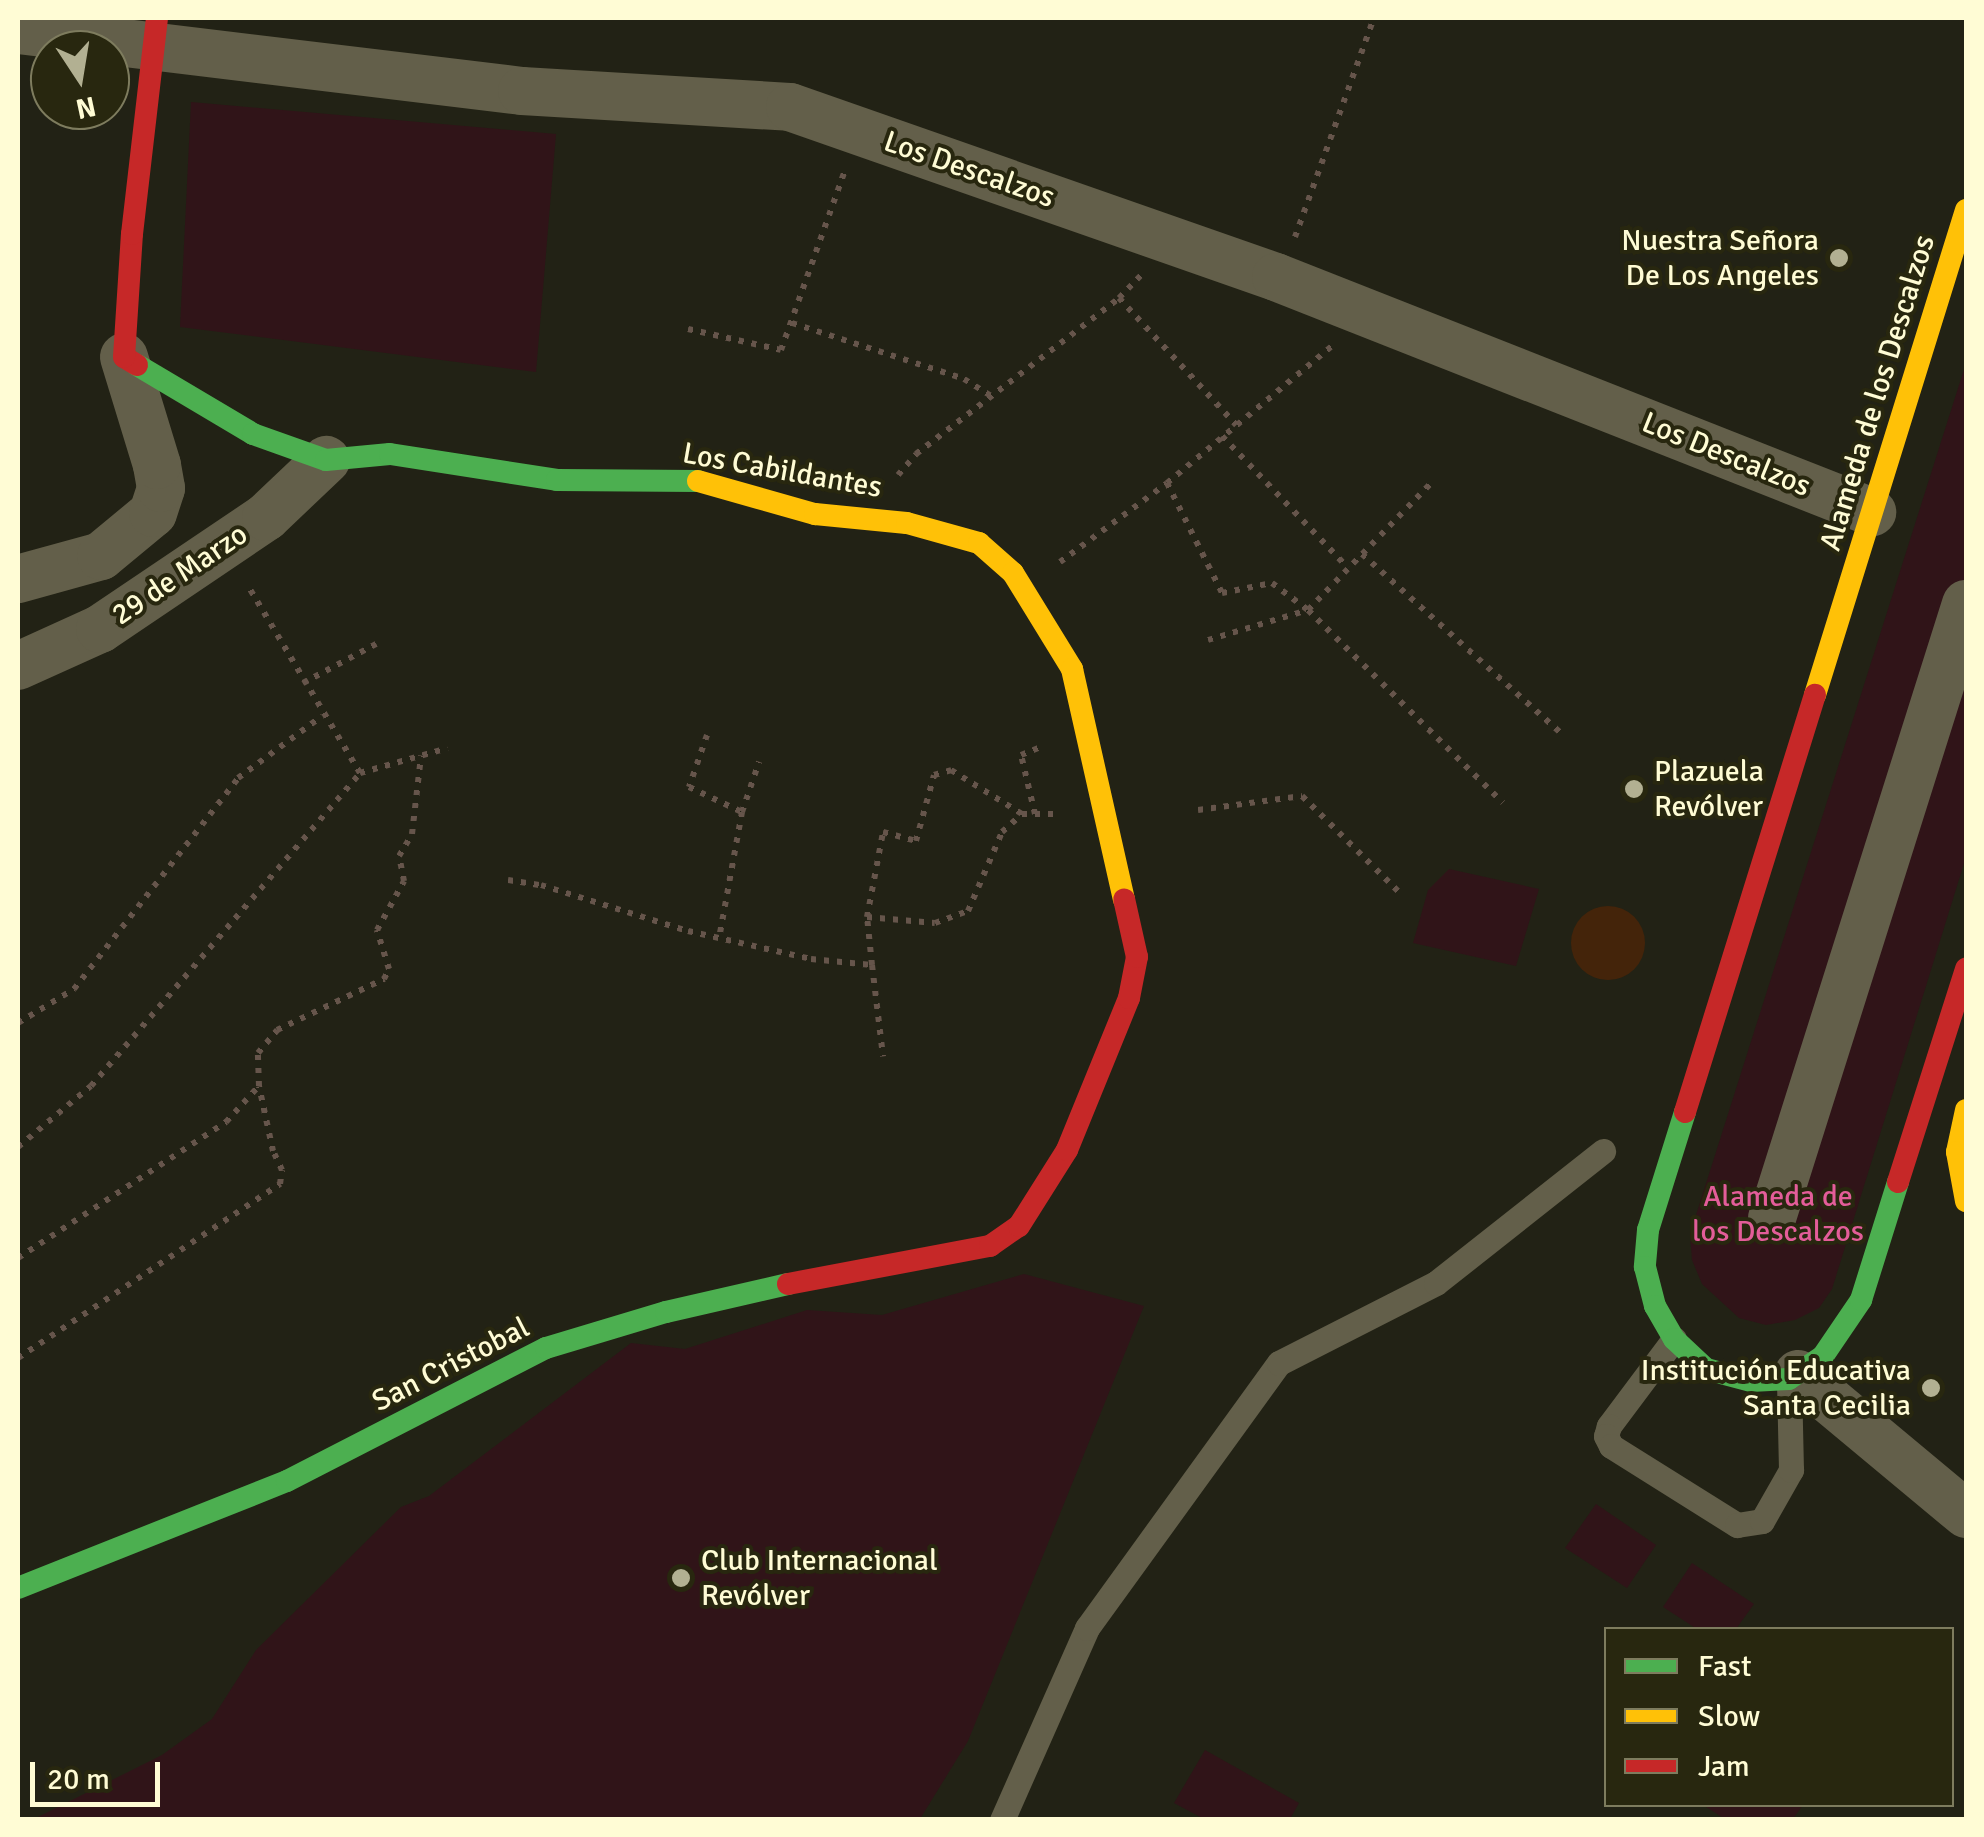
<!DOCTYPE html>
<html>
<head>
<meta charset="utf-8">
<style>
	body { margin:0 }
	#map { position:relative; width:1984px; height:1837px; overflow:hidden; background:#222215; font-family:Signika,sans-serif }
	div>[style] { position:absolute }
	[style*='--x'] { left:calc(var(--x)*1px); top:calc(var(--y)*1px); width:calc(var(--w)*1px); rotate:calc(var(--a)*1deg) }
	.green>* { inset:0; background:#301418 }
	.water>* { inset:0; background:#44240a }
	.round { border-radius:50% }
	.path>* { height:6px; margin-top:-3px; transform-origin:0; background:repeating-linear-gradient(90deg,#66554b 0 5px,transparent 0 13px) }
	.lane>* { height:25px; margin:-12.5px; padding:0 12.5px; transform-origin:12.5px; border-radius:12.5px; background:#635f4a }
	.street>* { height:48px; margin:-24px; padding:0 24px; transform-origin:24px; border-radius:24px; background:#635f4a }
	.fast>* { height:22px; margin:-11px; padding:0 11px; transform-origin:11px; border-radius:11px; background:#4caf50 }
	.slow>* { height:22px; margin:-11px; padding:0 11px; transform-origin:11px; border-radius:11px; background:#ffc107 }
	.jam>* { height:22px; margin:-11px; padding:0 11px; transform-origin:11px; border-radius:11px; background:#c62828 }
	.dots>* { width:28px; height:28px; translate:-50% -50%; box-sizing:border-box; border:5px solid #28270f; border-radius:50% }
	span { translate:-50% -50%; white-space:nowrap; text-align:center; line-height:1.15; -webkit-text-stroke:8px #28270f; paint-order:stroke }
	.street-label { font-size:30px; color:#fffcd5 }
	.poi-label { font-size:30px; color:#fffcd5 }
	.right { translate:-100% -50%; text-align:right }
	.left { translate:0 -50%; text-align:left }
	.park-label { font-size:30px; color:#e35d99 }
	.frame { position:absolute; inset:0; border:20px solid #fffcd5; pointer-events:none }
	.legend { position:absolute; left:1604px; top:1627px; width:350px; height:180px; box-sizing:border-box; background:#28270f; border:2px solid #7e7c5e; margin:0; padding:12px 18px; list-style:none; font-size:30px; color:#fffcd5 }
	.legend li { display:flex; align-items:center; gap:20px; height:50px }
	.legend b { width:50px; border:2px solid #7e7c5e }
	.north { position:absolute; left:30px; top:30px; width:100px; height:100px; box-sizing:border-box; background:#28270f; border:2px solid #7e7c5e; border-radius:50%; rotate:168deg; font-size:28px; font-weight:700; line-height:40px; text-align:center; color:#fffcd5 }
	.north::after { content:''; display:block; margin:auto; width:35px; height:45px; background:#b2b092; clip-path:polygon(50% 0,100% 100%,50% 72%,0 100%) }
	.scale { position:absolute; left:30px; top:1762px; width:130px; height:45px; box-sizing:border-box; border:5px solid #fffcd5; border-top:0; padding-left:12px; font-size:30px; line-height:35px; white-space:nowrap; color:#fffcd5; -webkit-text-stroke:8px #28270f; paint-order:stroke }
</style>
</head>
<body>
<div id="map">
	<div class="green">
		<div style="clip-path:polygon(191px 102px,556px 134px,536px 372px,180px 327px)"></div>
		<div style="clip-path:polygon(1966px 363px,1966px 857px,1832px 1289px,1819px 1308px,1795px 1320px,1766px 1325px,1739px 1318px,1702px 1284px,1692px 1260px,1690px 1234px)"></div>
		<div style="clip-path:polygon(1449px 869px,1539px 889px,1516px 966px,1413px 943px,1428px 890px)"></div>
		<div style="clip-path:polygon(1024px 1274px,1144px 1306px,968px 1741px,920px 1819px,32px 1820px,162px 1755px,212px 1719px,256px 1650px,401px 1507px,429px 1496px,631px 1343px,685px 1349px,807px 1310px,882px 1315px)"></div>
		<div style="clip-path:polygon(1596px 1504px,1656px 1545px,1627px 1588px,1565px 1548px)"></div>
		<div style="clip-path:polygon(1692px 1563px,1754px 1604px,1736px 1629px,1697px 1629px,1663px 1607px)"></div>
		<div style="clip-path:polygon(1205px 1750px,1299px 1803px,1290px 1819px,1204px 1819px,1174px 1803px)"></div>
		<div style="clip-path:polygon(1703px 1805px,1803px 1805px,1792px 1820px,1725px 1819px)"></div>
	</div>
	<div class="water">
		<div class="round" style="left:1571px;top:906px;width:74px;height:74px"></div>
	</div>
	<div class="path">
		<div style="--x:1295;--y:237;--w:233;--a:-70.2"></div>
		<div style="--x:1119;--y:298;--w:173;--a:47.3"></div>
		<div style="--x:792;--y:323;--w:181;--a:18"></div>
		<div style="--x:964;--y:379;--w:32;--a:32"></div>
		<div style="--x:688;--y:329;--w:95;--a:12.7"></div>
		<div style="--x:781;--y:350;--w:191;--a:-70.4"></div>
		<div style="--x:1222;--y:436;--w:182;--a:46.3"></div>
		<div style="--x:898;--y:475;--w:28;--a:-49"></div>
		<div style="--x:916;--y:454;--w:256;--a:-37.5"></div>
		<div style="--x:1119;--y:298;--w:33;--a:-46"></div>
		<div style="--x:1167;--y:483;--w:123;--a:63.4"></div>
		<div style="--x:1222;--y:593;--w:51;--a:-11.3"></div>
		<div style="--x:1272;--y:583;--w:45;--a:36.9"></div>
		<div style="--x:1308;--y:610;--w:274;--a:44.7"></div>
		<div style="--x:1362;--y:554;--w:272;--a:42"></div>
		<div style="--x:1060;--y:562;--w:133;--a:-36.4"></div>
		<div style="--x:1167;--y:483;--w:214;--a:-39.7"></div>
		<div style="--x:1208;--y:640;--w:104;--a:-16.7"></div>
		<div style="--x:1308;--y:610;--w:175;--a:-45.9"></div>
		<div style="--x:303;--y:683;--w:83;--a:-28.1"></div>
		<div style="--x:707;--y:735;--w:55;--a:109.1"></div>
		<div style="--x:689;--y:787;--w:59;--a:25.3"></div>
		<div style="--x:742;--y:812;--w:128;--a:100.3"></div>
		<div style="--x:360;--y:773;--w:91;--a:-15.9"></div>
		<div style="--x:1198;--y:810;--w:105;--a:-7.7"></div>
		<div style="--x:1302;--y:796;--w:139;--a:44.7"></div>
		<div style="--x:742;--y:812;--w:53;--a:-71.2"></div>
		<div style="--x:1035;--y:814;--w:61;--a:-103.3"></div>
		<div style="--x:1021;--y:755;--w:22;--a:-22"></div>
		<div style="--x:508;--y:880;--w:33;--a:9"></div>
		<div style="--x:541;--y:885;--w:154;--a:17.4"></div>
		<div style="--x:688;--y:931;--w:126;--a:12.8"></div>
		<div style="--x:811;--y:959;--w:61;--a:5.6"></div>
		<div style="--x:872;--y:965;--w:48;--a:-95.9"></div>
		<div style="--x:867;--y:917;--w:68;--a:5"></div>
		<div style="--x:935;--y:923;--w:35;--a:-20"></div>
		<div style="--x:968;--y:911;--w:86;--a:-66.7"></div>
		<div style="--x:1002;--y:832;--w:27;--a:-42"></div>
		<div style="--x:1022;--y:814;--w:33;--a:0"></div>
		<div style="--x:867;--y:917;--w:86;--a:-79.3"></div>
		<div style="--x:883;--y:832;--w:34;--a:15"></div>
		<div style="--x:916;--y:841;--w:68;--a:-74.7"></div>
		<div style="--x:934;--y:775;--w:18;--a:-16"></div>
		<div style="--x:951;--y:770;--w:84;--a:31.8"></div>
		<div style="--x:872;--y:965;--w:92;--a:83.1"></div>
		<div style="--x:18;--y:1023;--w:66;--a:-31.3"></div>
		<div style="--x:74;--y:989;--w:267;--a:-52.1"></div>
		<div style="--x:238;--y:778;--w:104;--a:-36.4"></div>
		<div style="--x:18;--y:1147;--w:95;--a:-39.9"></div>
		<div style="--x:91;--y:1086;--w:413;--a:-49.3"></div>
		<div style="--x:360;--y:773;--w:220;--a:-120.9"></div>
		<div style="--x:18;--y:1258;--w:249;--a:-33.2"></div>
		<div style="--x:226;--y:1122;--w:47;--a:-47.6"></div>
		<div style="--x:18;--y:1358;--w:315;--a:-33.6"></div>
		<div style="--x:280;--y:1184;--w:14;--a:-82"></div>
		<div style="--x:282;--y:1170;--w:21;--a:-115"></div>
		<div style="--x:273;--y:1151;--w:66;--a:-102.2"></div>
		<div style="--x:259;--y:1086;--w:33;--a:-92"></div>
		<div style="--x:258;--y:1053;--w:30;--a:-50"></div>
		<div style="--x:277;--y:1030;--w:119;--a:-25.5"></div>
		<div style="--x:384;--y:979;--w:11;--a:-63"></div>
		<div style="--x:389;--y:969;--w:41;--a:-107.1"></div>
		<div style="--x:377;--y:930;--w:56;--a:-61.1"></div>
		<div style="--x:404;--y:881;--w:25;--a:-101"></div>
		<div style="--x:399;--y:856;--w:26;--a:-59"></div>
		<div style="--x:412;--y:834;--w:79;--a:-83.4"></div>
	</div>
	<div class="lane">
		<div style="--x:1674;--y:1339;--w:109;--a:126.8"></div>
		<div style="--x:1609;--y:1426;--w:10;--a:107"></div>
		<div style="--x:1606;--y:1436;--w:11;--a:63"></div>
		<div style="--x:1611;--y:1446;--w:149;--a:32.1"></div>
		<div style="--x:1737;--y:1525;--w:25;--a:-9"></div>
		<div style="--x:1762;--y:1521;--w:59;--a:-60.4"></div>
		<div style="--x:1791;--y:1470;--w:91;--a:-91.3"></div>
		<div style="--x:1002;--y:1820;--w:210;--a:-66.1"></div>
		<div style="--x:1087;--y:1628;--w:327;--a:-54.1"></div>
		<div style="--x:1279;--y:1363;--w:176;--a:-27"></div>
		<div style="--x:1436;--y:1283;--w:213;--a:-38.3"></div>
	</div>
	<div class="street">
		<div style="--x:18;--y:30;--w:508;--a:6.9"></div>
		<div style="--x:522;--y:91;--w:268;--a:3.4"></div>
		<div style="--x:790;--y:107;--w:515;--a:19.28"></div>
		<div style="--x:1276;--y:277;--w:641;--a:21.52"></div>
		<div style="--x:18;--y:579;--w:86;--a:-15.5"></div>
		<div style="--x:101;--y:556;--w:67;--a:-39.6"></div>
		<div style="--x:153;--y:513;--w:26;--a:-72"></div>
		<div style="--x:161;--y:488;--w:23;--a:-100"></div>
		<div style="--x:157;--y:465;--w:113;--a:-107"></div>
		<div style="--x:18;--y:666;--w:90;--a:-24.3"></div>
		<div style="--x:100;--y:629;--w:200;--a:-34"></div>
		<div style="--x:266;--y:517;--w:83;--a:-43.5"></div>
		<div style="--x:1772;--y:1218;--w:644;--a:-72.47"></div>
		<div style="--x:1798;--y:1374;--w:219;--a:39.8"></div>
	</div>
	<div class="fast">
		<div style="--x:137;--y:365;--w:135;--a:30.7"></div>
		<div style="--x:253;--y:434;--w:77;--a:19.6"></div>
		<div style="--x:326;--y:460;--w:64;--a:-5.4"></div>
		<div style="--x:390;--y:454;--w:169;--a:8.8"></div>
		<div style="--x:557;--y:480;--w:141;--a:0.4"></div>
		<div style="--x:1685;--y:1112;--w:124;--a:107.4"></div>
		<div style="--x:1648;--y:1230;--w:37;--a:95"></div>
		<div style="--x:1645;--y:1267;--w:40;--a:75.6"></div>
		<div style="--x:1655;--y:1306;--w:38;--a:60"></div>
		<div style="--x:1674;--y:1339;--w:44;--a:43.2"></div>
		<div style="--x:1706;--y:1369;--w:47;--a:14.9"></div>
		<div style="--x:1751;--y:1381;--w:38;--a:-3"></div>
		<div style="--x:1789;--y:1379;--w:41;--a:-34.1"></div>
		<div style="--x:1823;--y:1356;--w:68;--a:-55.8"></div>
		<div style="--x:1861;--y:1300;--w:124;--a:-72.6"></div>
		<div style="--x:18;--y:1588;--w:289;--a:-21.7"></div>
		<div style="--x:287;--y:1481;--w:291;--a:-27.2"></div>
		<div style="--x:546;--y:1348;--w:125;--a:-16.7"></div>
		<div style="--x:666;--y:1312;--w:125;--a:-12.9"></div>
	</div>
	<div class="slow">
		<div style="--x:698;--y:481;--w:122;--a:15.8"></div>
		<div style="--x:815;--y:514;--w:92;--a:5.6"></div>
		<div style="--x:907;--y:523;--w:75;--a:15.5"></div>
		<div style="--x:979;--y:543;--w:45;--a:41.4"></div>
		<div style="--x:1013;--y:573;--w:113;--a:58.4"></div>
		<div style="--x:1072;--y:669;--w:236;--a:77.3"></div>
		<div style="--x:1815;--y:695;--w:508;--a:-72.71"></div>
		<div style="--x:1966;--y:1110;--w:43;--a:102.1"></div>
		<div style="--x:1957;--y:1152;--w:50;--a:79.6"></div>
	</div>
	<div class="jam">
		<div style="--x:137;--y:365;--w:15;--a:-148"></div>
		<div style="--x:124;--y:357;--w:123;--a:-86.3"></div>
		<div style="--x:132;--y:234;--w:217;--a:-83.4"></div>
		<div style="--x:1685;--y:1112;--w:437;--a:-72.7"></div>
		<div style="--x:1898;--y:1182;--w:224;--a:-72.3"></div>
		<div style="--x:788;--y:1284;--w:206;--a:-10.7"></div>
		<div style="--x:990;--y:1246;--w:35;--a:-35"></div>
		<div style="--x:1019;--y:1226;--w:90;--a:-57.7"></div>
		<div style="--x:1067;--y:1150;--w:164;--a:-67.8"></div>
		<div style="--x:1129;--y:998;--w:42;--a:-79"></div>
		<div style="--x:1137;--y:957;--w:59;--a:-102.6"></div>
	</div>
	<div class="dots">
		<div style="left:1839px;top:258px;background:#b2b092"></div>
		<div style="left:1634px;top:789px;background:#b2b092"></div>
		<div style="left:1931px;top:1388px;background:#b2b092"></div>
		<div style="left:681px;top:1578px;background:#b2b092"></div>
	</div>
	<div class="street-label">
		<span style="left:969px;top:170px;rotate:19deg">Los Descalzos</span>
		<span style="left:1878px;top:393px;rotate:-73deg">Alameda de los Descalzos</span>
		<span style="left:1726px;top:455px;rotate:22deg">Los Descalzos</span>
		<span style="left:782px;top:471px;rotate:10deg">Los Cabildantes</span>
		<span style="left:180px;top:575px;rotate:-34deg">29 de Marzo</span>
		<span style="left:451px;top:1365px;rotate:-27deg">San Cristobal</span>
	</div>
	<div class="poi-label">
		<span class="right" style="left:1819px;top:258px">Nuestra Señora<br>De Los Angeles</span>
		<span class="left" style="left:1654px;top:789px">Plazuela<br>Revólver</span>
		<span class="right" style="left:1911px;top:1388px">Institución Educativa<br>Santa Cecilia</span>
		<span class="left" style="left:701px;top:1578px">Club Internacional<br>Revólver</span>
	</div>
	<div class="park-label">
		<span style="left:1778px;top:1214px">Alameda de<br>los Descalzos</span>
	</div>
	<div class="frame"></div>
	<ul class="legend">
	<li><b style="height:12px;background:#4caf50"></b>Fast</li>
	<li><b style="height:12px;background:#ffc107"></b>Slow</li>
	<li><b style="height:12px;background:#c62828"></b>Jam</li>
	</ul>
	<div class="north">N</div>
	<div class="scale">20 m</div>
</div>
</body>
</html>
